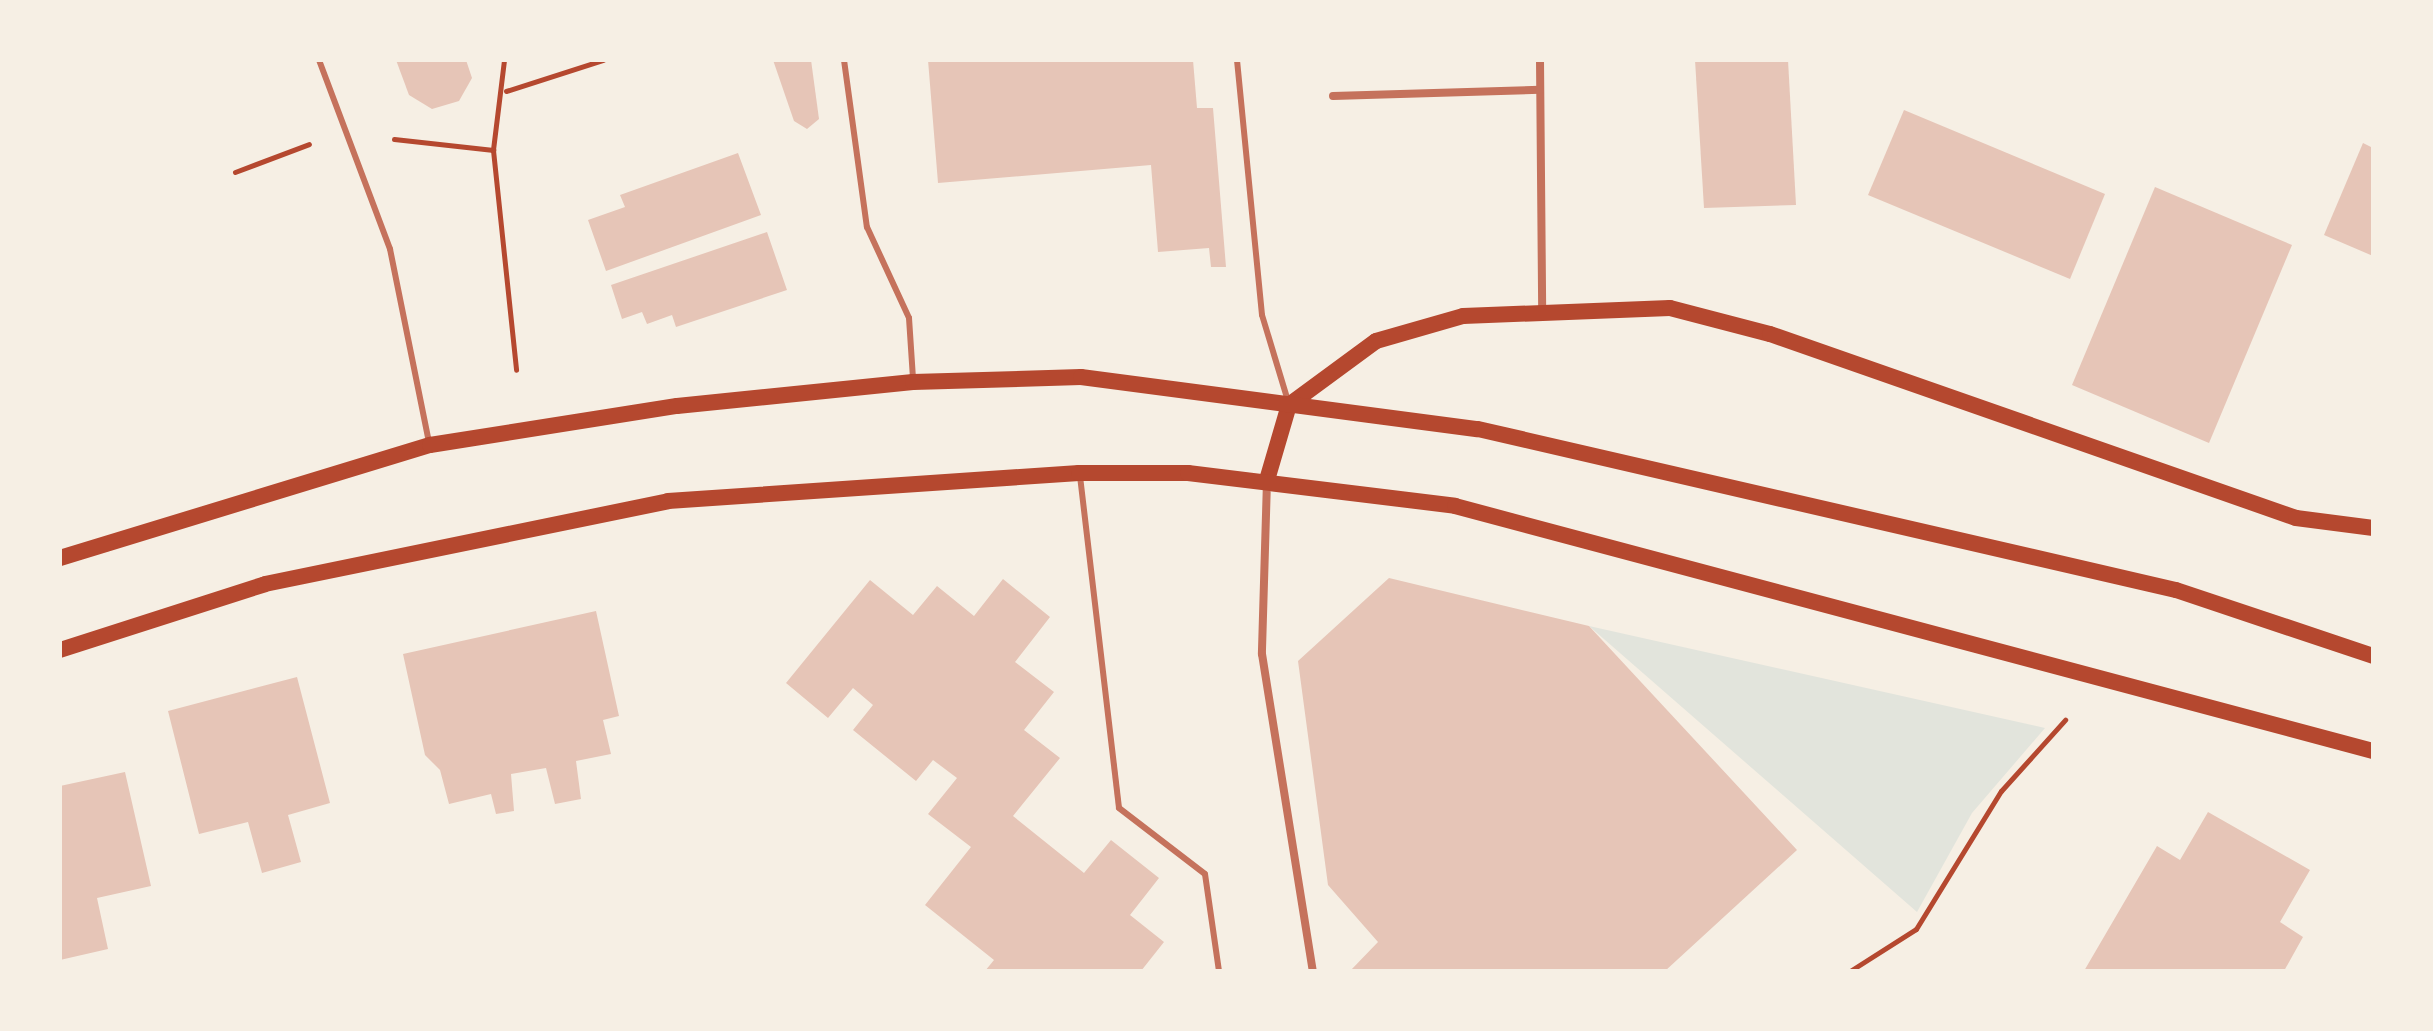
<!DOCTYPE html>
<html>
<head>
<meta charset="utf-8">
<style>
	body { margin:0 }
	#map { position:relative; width:2433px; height:1031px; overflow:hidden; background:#f6efe4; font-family:Bitter,serif }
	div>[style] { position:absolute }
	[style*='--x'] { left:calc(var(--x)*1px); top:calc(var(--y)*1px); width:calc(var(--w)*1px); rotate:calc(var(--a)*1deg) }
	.green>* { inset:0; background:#e2e4dc }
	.building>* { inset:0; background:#e6c5b7 }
	.path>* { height:5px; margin:-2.5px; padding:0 2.5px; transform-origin:2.5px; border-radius:2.5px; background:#b5482f }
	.service>* { height:6px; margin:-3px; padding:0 3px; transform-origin:3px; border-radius:3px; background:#c5725c }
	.minor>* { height:8px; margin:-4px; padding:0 4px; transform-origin:4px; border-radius:4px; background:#c5725c }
	.secondary>* { height:16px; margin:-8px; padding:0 8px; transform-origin:8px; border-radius:8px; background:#b5482f }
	span { translate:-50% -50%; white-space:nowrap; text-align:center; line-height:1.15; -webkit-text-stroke:8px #f6efe4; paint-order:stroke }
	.frame { position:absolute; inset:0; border:62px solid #f6efe4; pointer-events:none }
</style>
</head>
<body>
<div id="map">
	<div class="green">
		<div style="clip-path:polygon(1589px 626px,2045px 728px,1972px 813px,1917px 912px)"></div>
	</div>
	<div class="building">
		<div style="clip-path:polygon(396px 60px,466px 60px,472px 78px,459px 101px,432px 109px,409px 95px)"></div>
		<div style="clip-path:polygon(773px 60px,811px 60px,819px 119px,807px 129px,794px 121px)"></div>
		<div style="clip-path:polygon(928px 60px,1193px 60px,1197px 108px,1213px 108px,1226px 267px,1211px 267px,1209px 248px,1158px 252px,1151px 165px,938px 183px)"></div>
		<div style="clip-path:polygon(1695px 60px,1788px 60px,1796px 205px,1704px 208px)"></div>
		<div style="clip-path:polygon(1904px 110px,2105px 194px,2070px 279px,1868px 195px)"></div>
		<div style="clip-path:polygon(2363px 143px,2373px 148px,2373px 256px,2324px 235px)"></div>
		<div style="clip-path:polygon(738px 153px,761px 215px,606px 271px,588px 220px,625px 207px,620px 195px)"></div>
		<div style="clip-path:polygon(2155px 187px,2292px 245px,2209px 443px,2072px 385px)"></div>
		<div style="clip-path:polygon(767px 232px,787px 290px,676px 327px,672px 315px,647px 324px,642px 312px,622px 319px,611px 285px)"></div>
		<div style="clip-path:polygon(1389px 578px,1589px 626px,1797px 850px,1665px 971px,1350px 971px,1378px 942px,1328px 885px,1298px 661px)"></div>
		<div style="clip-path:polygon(1003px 579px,1050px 617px,1015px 662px,1054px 692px,1024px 730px,1060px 758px,1013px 816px,1084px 873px,1111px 840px,1159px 878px,1130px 915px,1164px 942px,1141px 971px,985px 971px,994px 960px,925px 905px,971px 847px,928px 814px,957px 778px,933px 760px,916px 781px,853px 730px,873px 705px,853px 688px,828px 718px,786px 683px,870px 580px,913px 615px,937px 586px,974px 616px)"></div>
		<div style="clip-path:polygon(596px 611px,619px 716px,603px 720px,611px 754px,576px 761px,581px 799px,555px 804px,546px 768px,511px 774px,514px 811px,496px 814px,491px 794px,449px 804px,440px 770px,425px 755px,403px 654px)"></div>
		<div style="clip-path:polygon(297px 677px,330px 803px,288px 815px,301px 862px,262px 873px,248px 822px,199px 834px,168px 711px)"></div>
		<div style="clip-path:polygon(125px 772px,151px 886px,97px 898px,108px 949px,60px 960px,60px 786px)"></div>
		<div style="clip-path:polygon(2208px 812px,2310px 870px,2280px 922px,2303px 937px,2284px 971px,2084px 971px,2157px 846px,2180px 860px)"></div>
	</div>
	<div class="path">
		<div style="--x:504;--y:60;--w:91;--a:97"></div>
		<div style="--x:493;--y:150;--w:221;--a:84"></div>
		<div style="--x:506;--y:91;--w:102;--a:-17.7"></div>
		<div style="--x:394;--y:139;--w:100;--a:6.3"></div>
		<div style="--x:235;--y:172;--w:79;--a:-20.7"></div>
		<div style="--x:1850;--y:971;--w:78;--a:-32.5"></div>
		<div style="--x:1916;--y:929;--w:162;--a:-58.4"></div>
		<div style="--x:2001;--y:791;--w:96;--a:-48"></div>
	</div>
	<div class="service">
		<div style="--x:319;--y:60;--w:202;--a:69.4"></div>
		<div style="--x:390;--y:249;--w:197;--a:78.6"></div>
		<div style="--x:844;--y:60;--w:169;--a:82.2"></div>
		<div style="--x:867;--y:227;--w:100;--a:65.2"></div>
		<div style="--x:909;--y:318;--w:61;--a:86.2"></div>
		<div style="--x:1237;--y:60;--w:256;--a:84.4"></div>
		<div style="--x:1262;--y:315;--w:90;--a:73.2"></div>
		<div style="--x:1080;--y:476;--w:334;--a:83.3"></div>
		<div style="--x:1119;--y:808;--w:108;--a:37.5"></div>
		<div style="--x:1205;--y:874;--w:98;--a:81.8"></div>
	</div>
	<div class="minor">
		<div style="--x:1540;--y:60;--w:252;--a:89.5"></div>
		<div style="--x:1333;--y:96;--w:207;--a:-1.7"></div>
		<div style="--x:1267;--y:481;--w:173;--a:91.7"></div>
		<div style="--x:1262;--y:654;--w:321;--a:80.9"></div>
	</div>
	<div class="secondary">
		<div style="--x:1267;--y:480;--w:78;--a:-73.7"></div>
		<div style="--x:1289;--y:405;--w:108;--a:-36.3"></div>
		<div style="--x:1376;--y:341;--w:91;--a:-16"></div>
		<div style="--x:1463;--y:316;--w:207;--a:-2.2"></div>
		<div style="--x:1670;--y:308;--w:103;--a:14.6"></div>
		<div style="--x:1770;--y:334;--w:557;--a:19.28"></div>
		<div style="--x:2296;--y:518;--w:78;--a:7.4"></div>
		<div style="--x:60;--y:558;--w:387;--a:-17"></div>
		<div style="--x:430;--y:445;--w:250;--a:-9"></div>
		<div style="--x:677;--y:406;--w:237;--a:-5.8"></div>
		<div style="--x:913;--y:382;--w:168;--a:-1.7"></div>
		<div style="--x:1081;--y:377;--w:400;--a:7.5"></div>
		<div style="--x:1478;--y:429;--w:716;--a:12.99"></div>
		<div style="--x:2176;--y:590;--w:208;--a:18.5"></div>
		<div style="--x:60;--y:650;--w:215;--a:-17.8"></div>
		<div style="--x:265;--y:584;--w:411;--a:-11.6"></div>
		<div style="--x:668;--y:501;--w:412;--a:-3.9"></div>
		<div style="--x:1079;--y:473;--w:109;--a:0"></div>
		<div style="--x:1188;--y:473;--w:269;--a:7"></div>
		<div style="--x:1455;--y:506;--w:950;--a:14.94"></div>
	</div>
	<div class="frame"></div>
</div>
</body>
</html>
